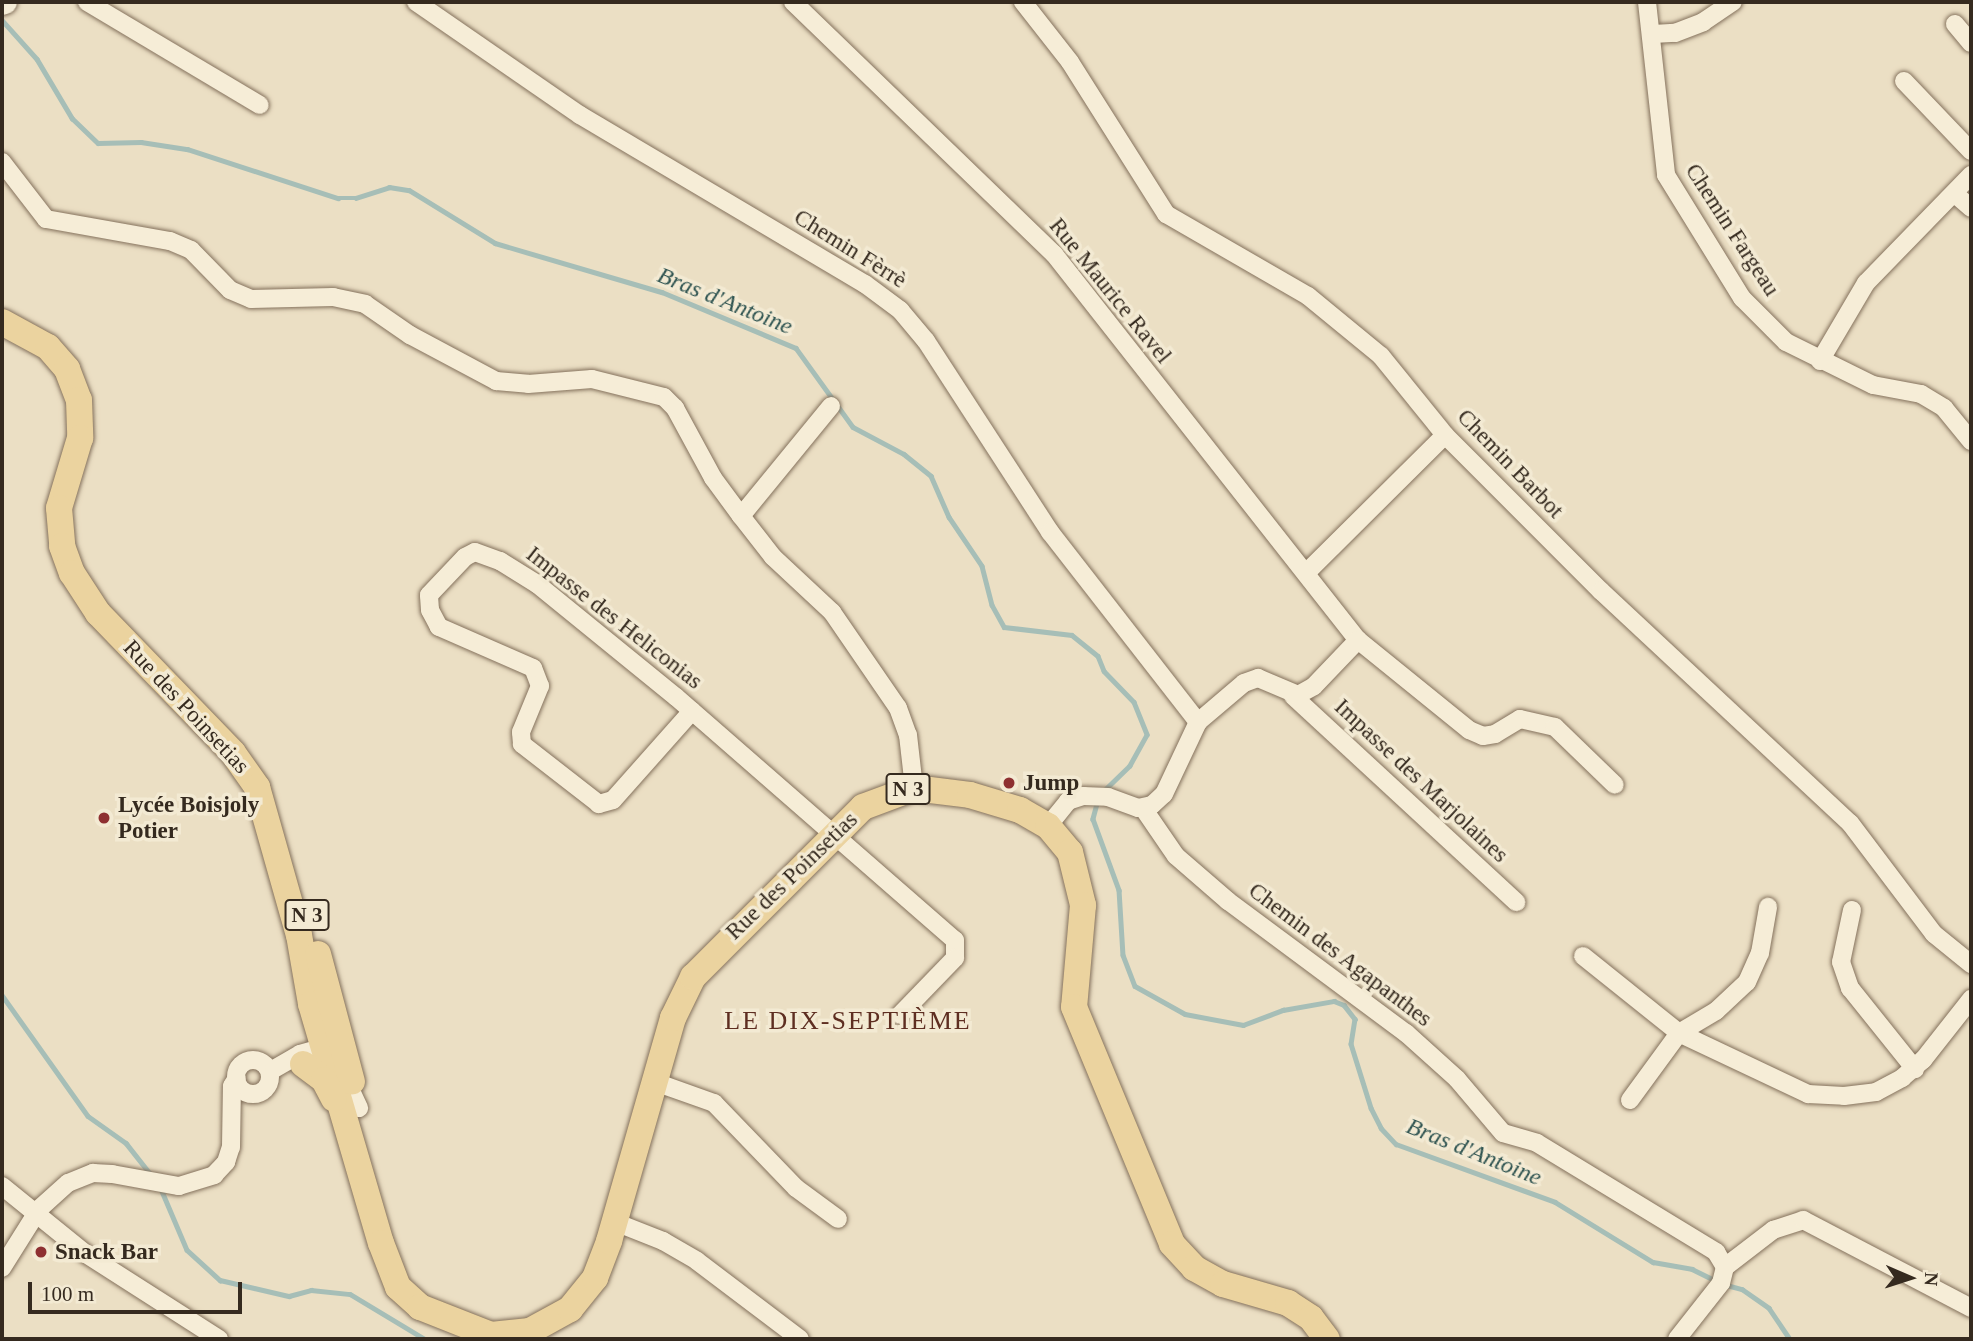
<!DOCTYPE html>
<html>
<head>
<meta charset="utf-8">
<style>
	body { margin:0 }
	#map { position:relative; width:1973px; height:1341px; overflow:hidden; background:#ebdfc4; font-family:Georgia,serif }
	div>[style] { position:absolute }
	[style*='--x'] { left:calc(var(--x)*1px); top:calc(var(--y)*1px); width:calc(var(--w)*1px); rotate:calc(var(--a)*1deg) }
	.stream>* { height:4.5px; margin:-2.25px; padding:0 2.25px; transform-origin:2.25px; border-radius:2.25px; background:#a6beb7 }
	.roads { filter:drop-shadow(0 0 2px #84715c) drop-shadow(0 0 2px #84715c) }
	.minor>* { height:18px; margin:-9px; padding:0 9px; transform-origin:9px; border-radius:9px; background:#f6edd7 }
	.minor>.ring { margin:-9px; padding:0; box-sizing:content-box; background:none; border:18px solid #f6edd7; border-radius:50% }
	.secondary>* { height:24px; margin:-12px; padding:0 12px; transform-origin:12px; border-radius:12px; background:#f6edd7 }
	.primary>* { height:26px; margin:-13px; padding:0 13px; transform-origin:13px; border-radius:13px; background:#ebd39f }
	.dots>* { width:19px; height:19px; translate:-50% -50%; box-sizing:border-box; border:4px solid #f3ead3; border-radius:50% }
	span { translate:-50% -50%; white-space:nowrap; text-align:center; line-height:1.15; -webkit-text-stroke:7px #f3ead3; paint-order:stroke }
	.shield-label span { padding:2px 5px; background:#f3ead3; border:2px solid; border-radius:5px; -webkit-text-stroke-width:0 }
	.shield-label { font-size:21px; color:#352a1f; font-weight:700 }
	.street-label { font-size:23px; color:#352a1f }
	.poi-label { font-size:23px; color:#352a1f; font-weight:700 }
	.left { translate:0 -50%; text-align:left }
	.water-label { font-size:24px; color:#2f5451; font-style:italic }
	.quarter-label { font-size:26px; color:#5e2e21; letter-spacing:2px }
	.frame { position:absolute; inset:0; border:4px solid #352a1f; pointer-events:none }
	.north { position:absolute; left:1875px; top:1243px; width:70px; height:70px; -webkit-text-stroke:5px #f3ead3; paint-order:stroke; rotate:93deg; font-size:19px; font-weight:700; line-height:28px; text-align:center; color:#352a1f }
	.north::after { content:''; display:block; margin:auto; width:24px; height:32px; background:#352a1f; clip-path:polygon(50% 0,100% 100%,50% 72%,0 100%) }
	.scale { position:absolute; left:28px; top:1282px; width:214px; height:32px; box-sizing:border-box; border:4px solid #352a1f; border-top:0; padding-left:9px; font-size:21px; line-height:24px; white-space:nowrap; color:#352a1f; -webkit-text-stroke:5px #f3ead3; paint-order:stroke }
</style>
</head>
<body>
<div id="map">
	<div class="stream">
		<div style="--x:2;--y:20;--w:52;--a:48.1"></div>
		<div style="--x:37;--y:59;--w:69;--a:59.3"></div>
		<div style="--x:72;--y:118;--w:36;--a:44"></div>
		<div style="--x:98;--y:143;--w:43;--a:-1.3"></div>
		<div style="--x:141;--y:142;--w:47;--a:8.7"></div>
		<div style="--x:187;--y:149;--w:159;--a:18"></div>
		<div style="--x:338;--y:198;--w:18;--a:0"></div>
		<div style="--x:356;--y:198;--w:35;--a:-18"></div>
		<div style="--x:389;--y:187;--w:20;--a:9"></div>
		<div style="--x:409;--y:190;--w:101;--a:31.6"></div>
		<div style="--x:495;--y:243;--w:174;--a:16.4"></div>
		<div style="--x:662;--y:292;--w:145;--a:22.7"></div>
		<div style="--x:796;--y:348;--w:97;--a:54.2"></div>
		<div style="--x:853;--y:427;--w:58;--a:27.9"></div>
		<div style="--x:904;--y:454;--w:35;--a:39"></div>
		<div style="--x:931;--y:476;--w:45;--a:66.3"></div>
		<div style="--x:949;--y:517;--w:59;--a:56"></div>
		<div style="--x:982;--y:566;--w:40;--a:75.6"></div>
		<div style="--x:992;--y:605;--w:25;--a:61"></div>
		<div style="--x:1004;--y:627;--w:68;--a:6.7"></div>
		<div style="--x:1072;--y:635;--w:33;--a:39"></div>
		<div style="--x:1098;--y:656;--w:16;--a:68"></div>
		<div style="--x:1104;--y:671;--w:43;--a:45.9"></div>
		<div style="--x:1134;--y:702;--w:35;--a:68"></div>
		<div style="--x:1147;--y:735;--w:35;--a:119"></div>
		<div style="--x:1130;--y:766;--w:35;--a:136"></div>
		<div style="--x:1098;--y:800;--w:20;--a:105"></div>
		<div style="--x:1093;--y:819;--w:76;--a:69.9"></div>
		<div style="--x:1119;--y:890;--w:65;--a:86.5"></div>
		<div style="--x:1123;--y:955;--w:33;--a:69"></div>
		<div style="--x:1135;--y:986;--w:57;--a:29.2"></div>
		<div style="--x:1185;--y:1014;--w:59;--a:10.7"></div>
		<div style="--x:1243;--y:1025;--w:43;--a:-20.6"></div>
		<div style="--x:1283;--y:1010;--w:52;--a:-10"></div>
		<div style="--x:1334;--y:1001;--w:11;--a:22"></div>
		<div style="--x:1344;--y:1005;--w:18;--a:52"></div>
		<div style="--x:1355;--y:1019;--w:25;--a:99"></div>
		<div style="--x:1351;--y:1044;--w:67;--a:72.6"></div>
		<div style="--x:1371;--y:1108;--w:22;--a:63"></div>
		<div style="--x:1381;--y:1128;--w:22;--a:47"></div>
		<div style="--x:1396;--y:1144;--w:169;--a:20"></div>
		<div style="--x:1555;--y:1202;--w:115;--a:31.5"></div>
		<div style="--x:1653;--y:1262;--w:40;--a:10"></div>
		<div style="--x:1692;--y:1269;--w:25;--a:26"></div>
		<div style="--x:2;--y:995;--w:148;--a:54.6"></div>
		<div style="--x:88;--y:1116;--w:47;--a:35.4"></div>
		<div style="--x:126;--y:1143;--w:42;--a:51.8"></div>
		<div style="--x:161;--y:1189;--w:66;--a:66.9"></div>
		<div style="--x:187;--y:1250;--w:45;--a:42.3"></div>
		<div style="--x:220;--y:1280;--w:71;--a:13.1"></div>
		<div style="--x:289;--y:1296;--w:23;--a:-15"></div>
		<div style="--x:311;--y:1290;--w:39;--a:6"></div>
		<div style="--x:350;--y:1294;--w:87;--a:31"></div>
		<div style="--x:1723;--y:1284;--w:20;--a:15"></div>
		<div style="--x:1742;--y:1289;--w:33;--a:35"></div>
		<div style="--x:1769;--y:1308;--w:37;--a:56"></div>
	</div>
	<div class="roads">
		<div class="minor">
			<div style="--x:87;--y:2;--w:201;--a:30.8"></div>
			<div style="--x:416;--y:2;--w:199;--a:34.6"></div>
			<div style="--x:580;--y:115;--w:331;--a:30.7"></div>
			<div style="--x:865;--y:284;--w:44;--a:36.6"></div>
			<div style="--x:900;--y:310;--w:40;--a:50"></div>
			<div style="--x:926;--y:341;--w:228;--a:57"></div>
			<div style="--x:1050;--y:532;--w:241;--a:52.1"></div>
			<div style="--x:793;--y:2;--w:363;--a:44"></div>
			<div style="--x:1054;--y:254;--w:491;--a:51.8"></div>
			<div style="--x:1023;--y:2;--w:76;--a:51.9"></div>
			<div style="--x:1070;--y:62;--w:180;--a:57.7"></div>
			<div style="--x:1166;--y:214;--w:164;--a:30"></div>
			<div style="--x:1308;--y:296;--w:94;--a:39.4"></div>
			<div style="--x:1381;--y:356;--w:102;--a:51"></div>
			<div style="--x:1445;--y:435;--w:221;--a:45"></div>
			<div style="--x:1601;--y:591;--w:340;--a:43"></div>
			<div style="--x:1850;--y:823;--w:139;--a:52.9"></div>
			<div style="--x:1934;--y:934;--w:48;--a:39"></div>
			<div style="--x:1647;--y:2;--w:174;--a:83.7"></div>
			<div style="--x:1666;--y:175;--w:145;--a:58.3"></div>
			<div style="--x:1742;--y:298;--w:62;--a:45"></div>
			<div style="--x:1786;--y:342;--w:97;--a:26.3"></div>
			<div style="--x:1873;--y:385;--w:49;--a:10.6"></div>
			<div style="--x:1921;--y:394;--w:27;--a:31"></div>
			<div style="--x:1944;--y:408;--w:43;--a:50.7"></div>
			<div style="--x:1955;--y:24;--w:25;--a:50"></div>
			<div style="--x:1653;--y:34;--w:22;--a:-3"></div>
			<div style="--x:1675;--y:33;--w:30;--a:-21"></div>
			<div style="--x:1703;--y:22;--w:36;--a:-34"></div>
			<div style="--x:1904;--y:81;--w:97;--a:46.3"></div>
			<div style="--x:2;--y:162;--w:72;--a:52.3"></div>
			<div style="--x:46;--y:219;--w:126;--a:10.1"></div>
			<div style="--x:170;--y:241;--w:23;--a:23"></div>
			<div style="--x:191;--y:250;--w:56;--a:45.7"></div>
			<div style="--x:230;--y:290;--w:23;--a:23"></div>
			<div style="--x:251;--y:299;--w:82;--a:-1.4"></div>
			<div style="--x:333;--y:297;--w:33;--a:12"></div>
			<div style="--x:365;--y:304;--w:55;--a:34.6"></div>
			<div style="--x:410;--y:335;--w:98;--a:28.1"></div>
			<div style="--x:496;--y:381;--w:32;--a:5"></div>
			<div style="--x:528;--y:384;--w:64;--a:-4.5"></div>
			<div style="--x:592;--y:379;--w:74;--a:14"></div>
			<div style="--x:664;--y:397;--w:16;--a:45"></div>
			<div style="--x:675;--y:408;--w:80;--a:61.5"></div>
			<div style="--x:713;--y:478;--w:47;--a:53.6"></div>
			<div style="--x:741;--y:516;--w:52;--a:52"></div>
			<div style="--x:773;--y:557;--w:81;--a:43"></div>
			<div style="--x:832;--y:612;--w:116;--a:55.5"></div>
			<div style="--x:898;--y:708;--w:29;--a:70"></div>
			<div style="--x:908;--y:735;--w:53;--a:83.5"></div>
			<div style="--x:1955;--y:194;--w:21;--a:41"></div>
			<div style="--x:1820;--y:361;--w:91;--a:-59.5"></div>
			<div style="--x:1866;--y:283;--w:151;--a:-45.8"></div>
			<div style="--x:741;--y:516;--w:142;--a:-50.7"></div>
			<div style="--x:1307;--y:572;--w:194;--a:-44.8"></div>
			<div style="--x:1293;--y:696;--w:304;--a:42.7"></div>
			<div style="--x:692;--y:711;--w:119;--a:131.6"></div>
			<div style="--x:613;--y:800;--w:15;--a:164"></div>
			<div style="--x:599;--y:804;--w:98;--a:-142.1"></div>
			<div style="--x:522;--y:744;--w:12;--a:-95"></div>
			<div style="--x:521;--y:732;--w:50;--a:-67.6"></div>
			<div style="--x:540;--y:686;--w:19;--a:-111"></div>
			<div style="--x:533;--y:668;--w:103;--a:-156.4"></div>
			<div style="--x:439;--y:627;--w:19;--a:-118"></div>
			<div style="--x:430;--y:610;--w:15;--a:-94"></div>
			<div style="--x:429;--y:595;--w:52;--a:-46.5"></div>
			<div style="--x:465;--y:557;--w:11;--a:-27"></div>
			<div style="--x:475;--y:552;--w:27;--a:20"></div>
			<div style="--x:500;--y:561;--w:44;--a:31.9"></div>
			<div style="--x:537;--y:584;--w:179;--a:39.1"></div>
			<div style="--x:676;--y:697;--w:370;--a:41.1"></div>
			<div style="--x:955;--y:940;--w:18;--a:90"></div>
			<div style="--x:955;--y:958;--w:79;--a:134"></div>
			<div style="--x:1143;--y:808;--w:58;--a:55.5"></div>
			<div style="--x:1176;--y:856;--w:69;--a:40.9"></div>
			<div style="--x:1228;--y:901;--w:222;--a:36.6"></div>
			<div style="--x:1406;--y:1033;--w:69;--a:42"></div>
			<div style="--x:1457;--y:1079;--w:71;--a:49.6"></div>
			<div style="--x:1503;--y:1133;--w:35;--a:16"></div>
			<div style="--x:1537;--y:1143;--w:210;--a:31.3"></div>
			<div style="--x:1716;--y:1252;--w:17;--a:59"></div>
			<div style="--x:1725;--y:1267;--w:16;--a:104"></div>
			<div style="--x:1721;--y:1283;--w:71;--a:128.2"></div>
			<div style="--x:1048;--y:826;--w:32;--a:-51"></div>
			<div style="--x:1068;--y:801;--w:16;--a:-18"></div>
			<div style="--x:1083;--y:796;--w:25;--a:2"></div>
			<div style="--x:1108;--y:797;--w:32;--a:20"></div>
			<div style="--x:1138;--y:808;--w:14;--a:-12"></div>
			<div style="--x:1152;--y:805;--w:16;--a:-43"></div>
			<div style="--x:1164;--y:794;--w:80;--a:-64.7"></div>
			<div style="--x:1198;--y:722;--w:60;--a:-40.3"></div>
			<div style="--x:1244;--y:683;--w:15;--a:-20"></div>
			<div style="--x:1258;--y:678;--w:43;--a:23"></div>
			<div style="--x:1298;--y:695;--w:18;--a:-29"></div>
			<div style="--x:1314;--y:686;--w:64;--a:-46.3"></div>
			<div style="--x:1358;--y:640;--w:143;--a:39"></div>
			<div style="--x:1469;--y:730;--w:15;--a:23"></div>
			<div style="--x:1483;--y:736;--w:12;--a:-9"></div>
			<div style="--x:1495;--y:734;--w:29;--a:-31"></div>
			<div style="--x:1520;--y:719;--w:36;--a:13"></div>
			<div style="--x:1555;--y:727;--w:83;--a:44"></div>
			<div style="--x:1852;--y:910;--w:53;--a:101.9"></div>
			<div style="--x:1841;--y:962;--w:28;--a:71"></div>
			<div style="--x:1850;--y:988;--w:104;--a:51.3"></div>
			<div style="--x:1583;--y:956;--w:123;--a:38.7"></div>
			<div style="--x:1679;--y:1033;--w:143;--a:25.3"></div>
			<div style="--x:1808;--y:1094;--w:36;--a:3"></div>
			<div style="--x:1844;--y:1096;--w:32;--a:-7"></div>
			<div style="--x:1876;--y:1092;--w:30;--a:-28"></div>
			<div style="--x:1902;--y:1078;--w:28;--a:-41"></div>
			<div style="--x:1923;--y:1060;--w:78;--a:-51.8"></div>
			<div class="ring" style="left:236px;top:1060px;width:16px;height:16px"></div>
			<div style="--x:274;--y:1069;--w:30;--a:-30"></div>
			<div style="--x:300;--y:1054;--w:25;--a:-16"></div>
			<div style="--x:324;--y:1047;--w:11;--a:22"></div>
			<div style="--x:346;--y:1080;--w:31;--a:65"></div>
			<div style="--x:655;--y:1082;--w:63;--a:19.6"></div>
			<div style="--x:714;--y:1103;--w:118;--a:46"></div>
			<div style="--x:796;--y:1188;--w:52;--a:36.4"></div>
			<div style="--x:1630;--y:1100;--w:83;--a:-53.8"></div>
			<div style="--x:1679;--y:1033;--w:43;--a:-30.7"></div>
			<div style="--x:1716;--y:1011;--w:42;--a:-43.1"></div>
			<div style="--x:1747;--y:982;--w:32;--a:-66"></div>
			<div style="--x:1760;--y:953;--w:47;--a:-80.1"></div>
			<div style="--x:2;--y:1186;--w:108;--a:39"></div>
			<div style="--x:86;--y:1254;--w:158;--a:32.6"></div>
			<div style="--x:615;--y:1222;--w:52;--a:21.6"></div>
			<div style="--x:663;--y:1241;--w:39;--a:30"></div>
			<div style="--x:697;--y:1261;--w:129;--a:37.1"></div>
			<div style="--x:1725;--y:1267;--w:61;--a:-37.6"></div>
			<div style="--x:1773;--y:1230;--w:32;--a:-18"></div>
			<div style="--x:1803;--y:1220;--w:190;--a:27.6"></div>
			<div style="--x:2;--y:1268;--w:70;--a:-57.9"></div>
			<div style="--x:39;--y:1209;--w:39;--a:-42"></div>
			<div style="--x:68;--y:1183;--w:27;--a:-22"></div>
			<div style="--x:93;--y:1173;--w:19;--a:3"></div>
			<div style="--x:112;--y:1174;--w:68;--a:10.2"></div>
			<div style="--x:179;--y:1186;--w:37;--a:-17"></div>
			<div style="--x:214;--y:1175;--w:18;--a:-47"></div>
			<div style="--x:226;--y:1162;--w:16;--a:-72"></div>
			<div style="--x:231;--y:1147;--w:61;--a:-89.1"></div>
			<div style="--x:232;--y:1086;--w:9;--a:-58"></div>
		</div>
		<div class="secondary">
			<div style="--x:2;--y:3;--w:3;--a:-18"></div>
		</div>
		<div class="primary">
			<div style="--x:2;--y:322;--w:52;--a:28.5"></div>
			<div style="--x:48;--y:347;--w:29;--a:49"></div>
			<div style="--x:67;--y:369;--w:33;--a:69"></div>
			<div style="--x:79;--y:400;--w:38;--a:88"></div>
			<div style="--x:80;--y:438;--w:73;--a:106.7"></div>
			<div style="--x:59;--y:508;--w:38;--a:85"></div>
			<div style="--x:62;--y:546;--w:29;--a:70"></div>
			<div style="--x:72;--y:573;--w:48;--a:57"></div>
			<div style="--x:98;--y:613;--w:194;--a:46"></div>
			<div style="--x:233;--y:753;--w:42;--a:54.8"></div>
			<div style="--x:257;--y:787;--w:154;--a:74.2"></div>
			<div style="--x:299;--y:935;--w:70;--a:80.1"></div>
			<div style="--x:311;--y:1004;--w:249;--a:73.7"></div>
			<div style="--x:381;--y:1243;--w:47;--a:68.9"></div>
			<div style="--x:398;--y:1287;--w:30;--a:42"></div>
			<div style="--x:420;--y:1307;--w:76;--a:21.5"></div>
			<div style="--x:491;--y:1335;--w:39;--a:-6"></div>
			<div style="--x:530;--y:1331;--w:46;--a:-28.8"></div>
			<div style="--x:570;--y:1309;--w:40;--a:-51"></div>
			<div style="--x:595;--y:1278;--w:40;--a:-69"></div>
			<div style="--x:609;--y:1241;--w:232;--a:-74"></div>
			<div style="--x:673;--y:1018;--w:46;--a:-64"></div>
			<div style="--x:693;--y:977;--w:240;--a:-45"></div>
			<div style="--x:863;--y:807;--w:54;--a:-20.4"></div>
			<div style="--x:914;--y:788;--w:56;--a:7.1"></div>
			<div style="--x:970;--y:795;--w:52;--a:16.7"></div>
			<div style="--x:1020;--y:810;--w:32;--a:30"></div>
			<div style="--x:1048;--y:826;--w:34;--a:50"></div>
			<div style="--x:1070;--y:852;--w:55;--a:76.2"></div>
			<div style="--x:1083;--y:905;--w:102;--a:95"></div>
			<div style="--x:1074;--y:1007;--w:256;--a:67.5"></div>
			<div style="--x:1172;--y:1244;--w:33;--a:47"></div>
			<div style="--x:1194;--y:1268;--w:33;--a:29"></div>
			<div style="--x:1223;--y:1284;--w:68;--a:16.3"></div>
			<div style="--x:1288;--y:1303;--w:27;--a:33"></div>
			<div style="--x:1311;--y:1318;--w:26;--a:53"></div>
			<div style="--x:318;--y:954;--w:132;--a:75.1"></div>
			<div style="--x:303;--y:1064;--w:26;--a:37"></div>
			<div style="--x:324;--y:1080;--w:21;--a:62"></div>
		</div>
	</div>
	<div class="dots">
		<div style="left:1009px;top:783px;background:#8e3031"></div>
		<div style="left:104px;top:818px;background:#8e3031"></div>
		<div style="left:41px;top:1252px;background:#8e3031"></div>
	</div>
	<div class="shield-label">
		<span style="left:908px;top:789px">N 3</span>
		<span style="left:307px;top:915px">N 3</span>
	</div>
	<div class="street-label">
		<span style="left:1732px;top:230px;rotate:57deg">Chemin Fargeau</span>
		<span style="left:850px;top:249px;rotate:32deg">Chemin Fèrrè</span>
		<span style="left:1110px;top:291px;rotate:51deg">Rue Maurice Ravel</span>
		<span style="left:1510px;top:464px;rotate:46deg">Chemin Barbot</span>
		<span style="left:614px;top:618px;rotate:38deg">Impasse des Heliconias</span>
		<span style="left:186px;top:707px;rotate:47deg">Rue des Poinsetias</span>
		<span style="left:1421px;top:781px;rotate:43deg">Impasse des Marjolaines</span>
		<span style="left:792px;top:876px;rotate:-44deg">Rue des Poinsetias</span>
		<span style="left:1340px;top:955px;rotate:37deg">Chemin des Agapanthes</span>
	</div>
	<div class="poi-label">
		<span class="left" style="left:1023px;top:783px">Jump</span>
		<span class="left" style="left:118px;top:818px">Lycée Boisjoly<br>Potier</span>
		<span class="left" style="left:55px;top:1252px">Snack Bar</span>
	</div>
	<div class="water-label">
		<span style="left:725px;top:301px;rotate:22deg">Bras d'Antoine</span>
		<span style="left:1474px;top:1152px;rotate:22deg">Bras d'Antoine</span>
	</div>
	<div class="quarter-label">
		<span style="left:848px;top:1021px">LE DIX-SEPTIÈME</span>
	</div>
	<div class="frame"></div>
	<div class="north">N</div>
	<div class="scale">100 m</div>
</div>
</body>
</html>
